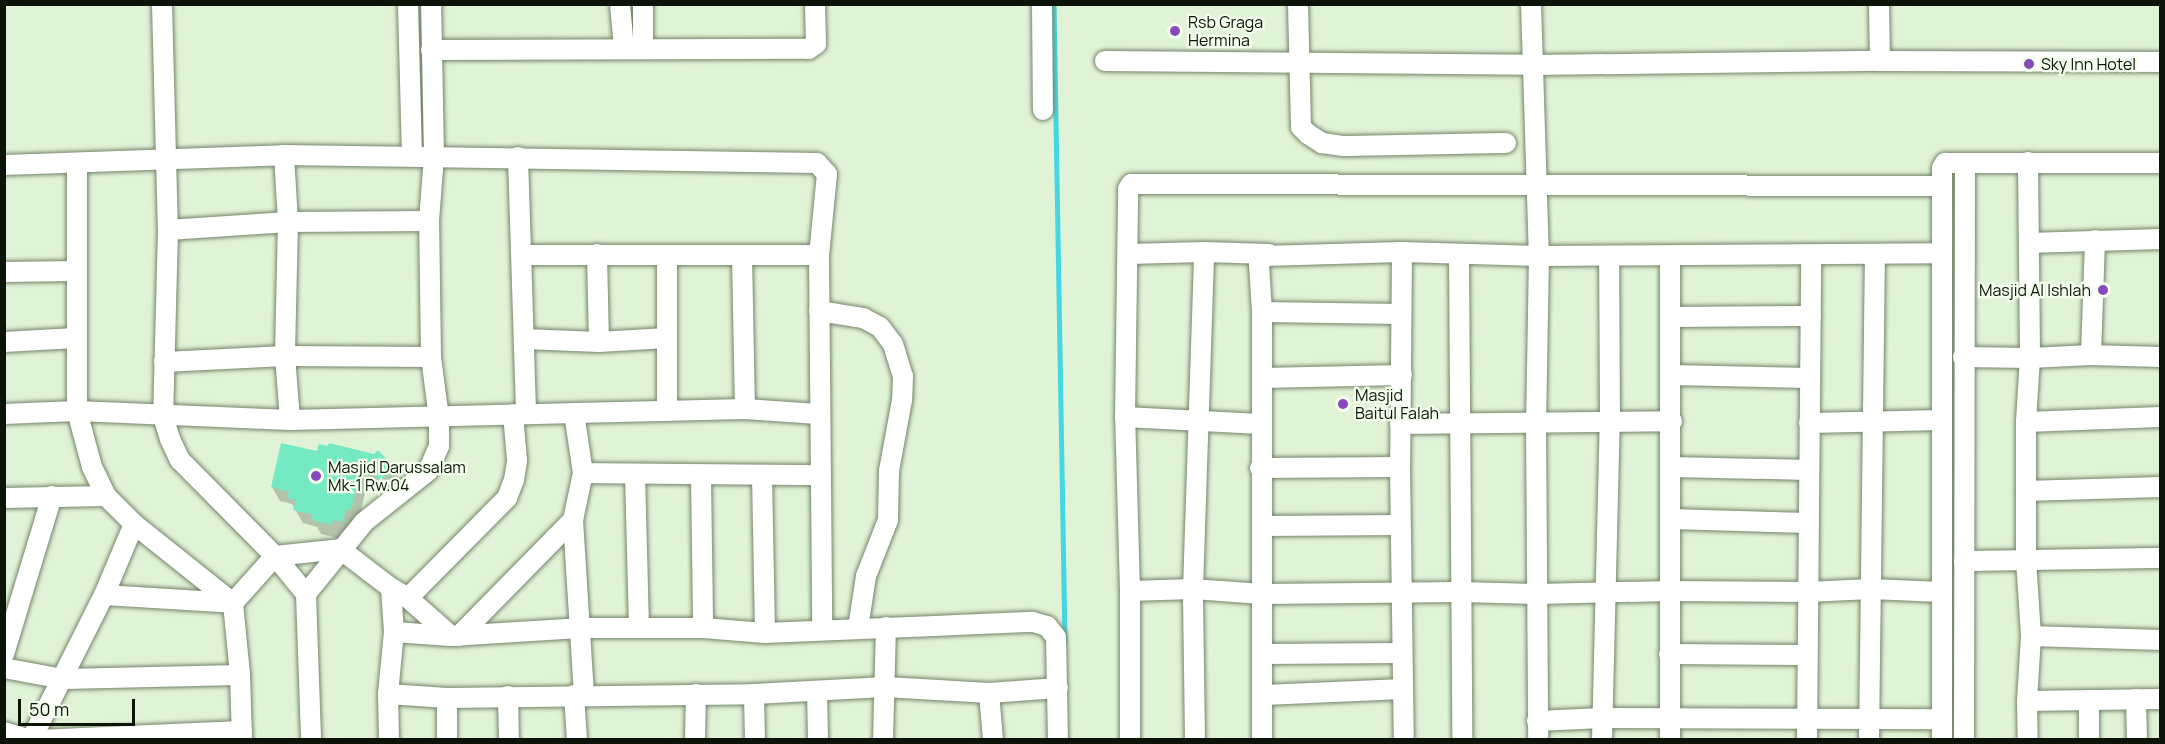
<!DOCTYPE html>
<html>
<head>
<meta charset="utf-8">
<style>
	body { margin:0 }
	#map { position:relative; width:2165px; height:744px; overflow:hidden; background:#e1f3d6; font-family:Manrope,sans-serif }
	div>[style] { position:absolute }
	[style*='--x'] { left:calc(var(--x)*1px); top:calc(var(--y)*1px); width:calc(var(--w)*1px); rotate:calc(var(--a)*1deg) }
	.shadow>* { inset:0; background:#0003 }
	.stream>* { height:4.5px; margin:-2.25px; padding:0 2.25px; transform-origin:2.25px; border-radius:2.25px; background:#42d7e3 }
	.building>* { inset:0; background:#75eac2 }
	.roads { filter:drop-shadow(0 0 2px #74856a) drop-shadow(0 0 2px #74856a) }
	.minor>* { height:20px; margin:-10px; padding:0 10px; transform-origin:10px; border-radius:10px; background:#fff }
	.dots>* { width:16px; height:16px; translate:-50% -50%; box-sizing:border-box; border:3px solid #f3feec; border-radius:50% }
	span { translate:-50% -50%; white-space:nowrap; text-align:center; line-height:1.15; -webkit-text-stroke:4.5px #f3feec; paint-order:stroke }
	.poi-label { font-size:16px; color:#0c1309 }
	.left { translate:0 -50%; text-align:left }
	.right { translate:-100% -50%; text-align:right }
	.frame { position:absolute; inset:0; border:6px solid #0c1309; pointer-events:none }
	.scale { position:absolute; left:18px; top:699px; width:117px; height:27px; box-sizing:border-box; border:3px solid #0c1309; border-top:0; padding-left:8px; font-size:18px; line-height:21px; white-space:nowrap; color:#0c1309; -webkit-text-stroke:4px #f3feec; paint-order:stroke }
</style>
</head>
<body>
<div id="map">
	<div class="shadow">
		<div style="clip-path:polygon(282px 445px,393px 468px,401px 481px,388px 494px,369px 476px,358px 523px,350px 535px,341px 533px,339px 538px,321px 534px,317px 527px,303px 523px,292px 504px,280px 501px,272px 487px)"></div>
	</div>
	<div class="stream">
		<div style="--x:1054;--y:4;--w:637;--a:89.01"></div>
	</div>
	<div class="building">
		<div style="clip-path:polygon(281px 443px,317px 451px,319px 444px,328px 446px,329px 443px,374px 454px,378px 450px,394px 467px,380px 481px,362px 464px,351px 510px,346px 509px,343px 522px,333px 520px,332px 525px,311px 520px,313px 515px,293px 510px,296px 500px,287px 498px,289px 492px,271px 487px)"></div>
	</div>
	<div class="roads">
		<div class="minor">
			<div style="--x:162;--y:4;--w:226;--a:88.5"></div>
			<div style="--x:168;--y:230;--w:186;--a:91.5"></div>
			<div style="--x:163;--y:416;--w:24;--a:73"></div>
			<div style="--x:170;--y:439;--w:23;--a:65"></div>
			<div style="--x:180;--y:460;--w:135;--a:45.3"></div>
			<div style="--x:275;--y:556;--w:49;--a:50.8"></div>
			<div style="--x:306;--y:594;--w:146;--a:88"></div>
			<div style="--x:408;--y:4;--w:152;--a:88.5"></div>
			<div style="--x:620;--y:4;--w:45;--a:84.9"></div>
			<div style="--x:1042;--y:4;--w:106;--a:89.5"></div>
			<div style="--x:1298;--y:4;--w:123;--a:88.6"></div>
			<div style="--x:1301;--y:127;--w:10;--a:45"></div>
			<div style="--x:1308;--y:134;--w:17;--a:33"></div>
			<div style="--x:1322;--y:143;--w:22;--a:8"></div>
			<div style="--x:1344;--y:146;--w:162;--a:-1.1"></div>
			<div style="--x:1531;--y:4;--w:252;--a:88.2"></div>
			<div style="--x:1539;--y:256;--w:166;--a:91"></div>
			<div style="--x:1536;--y:422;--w:318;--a:89.6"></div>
			<div style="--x:1879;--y:4;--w:57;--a:89"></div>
			<div style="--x:643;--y:49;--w:45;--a:-90"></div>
			<div style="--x:431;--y:50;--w:378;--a:-0.2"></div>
			<div style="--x:809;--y:49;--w:9;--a:-36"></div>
			<div style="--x:816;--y:44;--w:40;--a:-91.4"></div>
			<div style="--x:1105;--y:61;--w:429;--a:0.5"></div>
			<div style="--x:1534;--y:65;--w:346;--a:-0.7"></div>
			<div style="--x:1880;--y:61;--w:280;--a:0.2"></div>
			<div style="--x:284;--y:155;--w:67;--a:86.6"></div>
			<div style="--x:288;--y:222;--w:134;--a:91.3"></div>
			<div style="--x:285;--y:356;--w:64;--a:85.5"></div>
			<div style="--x:518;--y:157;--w:257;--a:88.2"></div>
			<div style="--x:2028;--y:162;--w:196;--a:89.4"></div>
			<div style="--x:2030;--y:358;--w:64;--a:93.6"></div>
			<div style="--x:2026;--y:422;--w:138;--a:90"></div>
			<div style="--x:2026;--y:560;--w:76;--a:86.2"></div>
			<div style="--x:2031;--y:636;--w:65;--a:93.5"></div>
			<div style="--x:2027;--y:701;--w:39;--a:89"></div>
			<div style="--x:77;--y:164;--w:247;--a:90"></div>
			<div style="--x:77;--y:411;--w:58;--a:75"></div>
			<div style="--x:92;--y:467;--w:32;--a:64"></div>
			<div style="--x:106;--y:496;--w:40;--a:45"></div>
			<div style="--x:134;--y:524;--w:127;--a:38.6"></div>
			<div style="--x:233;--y:603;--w:72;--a:84.4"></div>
			<div style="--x:240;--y:675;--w:65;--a:88.2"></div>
			<div style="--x:4;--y:165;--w:280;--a:-2"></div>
			<div style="--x:284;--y:155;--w:533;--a:0.86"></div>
			<div style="--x:817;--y:163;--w:15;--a:48"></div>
			<div style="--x:827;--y:174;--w:81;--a:95.6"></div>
			<div style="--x:819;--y:255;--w:374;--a:89.5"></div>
			<div style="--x:168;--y:230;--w:120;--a:-3.8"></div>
			<div style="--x:288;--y:222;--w:141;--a:-0.4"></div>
			<div style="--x:2029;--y:243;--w:131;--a:-1.7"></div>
			<div style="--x:1402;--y:252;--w:215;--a:90.5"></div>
			<div style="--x:1400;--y:467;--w:273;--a:89.2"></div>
			<div style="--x:597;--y:254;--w:88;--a:88.7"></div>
			<div style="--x:1129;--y:254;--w:75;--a:-1.5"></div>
			<div style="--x:1204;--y:252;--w:65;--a:1.8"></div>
			<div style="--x:522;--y:255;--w:297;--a:0"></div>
			<div style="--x:742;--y:255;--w:154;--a:88.9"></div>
			<div style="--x:1459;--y:255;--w:485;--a:89.6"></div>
			<div style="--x:667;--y:256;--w:155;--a:90"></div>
			<div style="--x:1670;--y:256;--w:484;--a:90"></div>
			<div style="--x:4;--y:272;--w:71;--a:-0.8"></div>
			<div style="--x:819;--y:311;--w:45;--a:9"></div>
			<div style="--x:863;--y:318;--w:19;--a:28"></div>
			<div style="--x:880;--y:327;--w:21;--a:53"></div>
			<div style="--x:893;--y:344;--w:34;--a:73"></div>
			<div style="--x:903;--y:376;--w:24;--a:92"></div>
			<div style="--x:902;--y:400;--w:72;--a:100.4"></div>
			<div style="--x:889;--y:471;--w:49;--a:91.2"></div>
			<div style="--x:888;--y:520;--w:60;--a:111.4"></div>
			<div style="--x:866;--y:576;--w:53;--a:98.7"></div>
			<div style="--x:1262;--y:312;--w:139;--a:0.8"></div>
			<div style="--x:1671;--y:317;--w:140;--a:-0.4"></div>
			<div style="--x:525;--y:339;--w:74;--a:2.3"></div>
			<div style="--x:599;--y:342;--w:67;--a:-3.4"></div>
			<div style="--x:4;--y:342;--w:71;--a:-3.2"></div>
			<div style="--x:2091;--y:355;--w:115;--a:-88"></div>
			<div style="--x:1963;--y:357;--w:67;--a:0.9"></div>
			<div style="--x:2030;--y:358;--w:61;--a:-2.8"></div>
			<div style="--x:2091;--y:355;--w:69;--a:1.7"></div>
			<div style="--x:164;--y:362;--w:121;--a:-2.8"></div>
			<div style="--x:285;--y:356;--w:146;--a:0.4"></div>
			<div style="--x:1671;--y:375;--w:139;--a:1.2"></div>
			<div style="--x:1262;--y:378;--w:140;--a:-1.2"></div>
			<div style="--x:574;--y:413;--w:61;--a:81.5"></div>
			<div style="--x:583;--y:473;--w:48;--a:102"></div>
			<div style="--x:573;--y:520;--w:174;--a:86.4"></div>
			<div style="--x:4;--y:414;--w:73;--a:-2.4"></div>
			<div style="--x:77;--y:411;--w:213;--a:2.4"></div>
			<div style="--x:290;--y:420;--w:455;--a:-1.4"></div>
			<div style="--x:745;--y:409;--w:73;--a:3.9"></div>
			<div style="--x:1125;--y:417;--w:135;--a:3"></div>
			<div style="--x:2026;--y:422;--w:134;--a:-2.1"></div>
			<div style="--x:1809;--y:423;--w:131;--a:-1.3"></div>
			<div style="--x:1400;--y:424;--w:272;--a:-0.6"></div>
			<div style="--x:1671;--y:467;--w:138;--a:1.2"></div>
			<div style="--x:1260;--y:468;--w:140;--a:-0.4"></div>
			<div style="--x:583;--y:473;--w:237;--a:0.5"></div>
			<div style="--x:635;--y:474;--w:154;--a:88.5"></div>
			<div style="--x:762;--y:475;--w:158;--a:88.9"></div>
			<div style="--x:701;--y:476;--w:152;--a:89.2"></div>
			<div style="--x:2026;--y:491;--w:134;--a:-1.7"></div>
			<div style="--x:4;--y:498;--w:102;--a:-1.1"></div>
			<div style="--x:1671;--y:519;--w:138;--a:1.7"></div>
			<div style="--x:1263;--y:526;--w:137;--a:-0.4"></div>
			<div style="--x:1964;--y:561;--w:196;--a:-0.9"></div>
			<div style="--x:1130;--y:591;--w:63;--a:-1.8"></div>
			<div style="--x:1193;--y:589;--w:69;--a:4.1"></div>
			<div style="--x:1262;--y:594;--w:198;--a:-0.6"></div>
			<div style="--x:1460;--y:592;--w:77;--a:1.5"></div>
			<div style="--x:1537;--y:594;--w:134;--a:-1.3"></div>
			<div style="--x:1671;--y:591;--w:136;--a:0.4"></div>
			<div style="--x:1807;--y:592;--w:64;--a:-2.7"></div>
			<div style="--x:1871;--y:589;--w:70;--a:2.5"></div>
			<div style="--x:306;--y:594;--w:92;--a:-51.1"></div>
			<div style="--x:364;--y:522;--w:82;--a:-38.6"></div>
			<div style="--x:428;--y:471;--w:27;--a:-66"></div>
			<div style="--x:439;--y:446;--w:28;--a:-90"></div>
			<div style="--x:439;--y:418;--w:62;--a:-97.5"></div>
			<div style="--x:431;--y:357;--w:136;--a:-90.8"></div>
			<div style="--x:429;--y:221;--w:65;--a:-85.6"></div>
			<div style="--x:434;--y:156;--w:152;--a:-91.1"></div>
			<div style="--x:104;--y:595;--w:129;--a:3.5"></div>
			<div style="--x:408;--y:598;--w:141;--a:-45.3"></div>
			<div style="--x:507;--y:498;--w:19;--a:-69"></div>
			<div style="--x:514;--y:480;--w:20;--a:-81"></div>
			<div style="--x:517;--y:460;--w:46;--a:-95"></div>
			<div style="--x:233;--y:603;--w:63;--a:-48.2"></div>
			<div style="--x:275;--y:556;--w:65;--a:-6.1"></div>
			<div style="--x:340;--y:549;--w:64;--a:37.4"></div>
			<div style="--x:391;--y:588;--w:20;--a:30"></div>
			<div style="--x:408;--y:598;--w:57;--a:41.5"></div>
			<div style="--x:394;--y:632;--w:57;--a:4"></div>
			<div style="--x:451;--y:636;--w:129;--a:-3.5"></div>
			<div style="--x:580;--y:628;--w:123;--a:0"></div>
			<div style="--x:703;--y:628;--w:62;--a:4.6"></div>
			<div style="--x:765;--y:633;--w:268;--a:-2.4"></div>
			<div style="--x:1033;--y:622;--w:15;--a:16"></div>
			<div style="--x:1047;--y:626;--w:14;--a:51"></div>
			<div style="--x:1056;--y:637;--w:103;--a:88.9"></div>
			<div style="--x:459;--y:636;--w:163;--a:-45.5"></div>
			<div style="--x:2031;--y:636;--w:129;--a:1.8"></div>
			<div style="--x:4;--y:654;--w:165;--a:-73.1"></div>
			<div style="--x:1262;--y:654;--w:140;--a:-0.4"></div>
			<div style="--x:1669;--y:654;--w:138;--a:0.4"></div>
			<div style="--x:4;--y:668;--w:60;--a:10.6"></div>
			<div style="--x:63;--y:679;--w:177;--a:-1.3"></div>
			<div style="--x:817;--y:691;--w:49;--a:88.8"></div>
			<div style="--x:989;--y:693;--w:47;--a:85.1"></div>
			<div style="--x:388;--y:694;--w:59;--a:3.9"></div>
			<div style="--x:447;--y:698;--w:307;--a:-0.7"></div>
			<div style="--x:754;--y:694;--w:131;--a:-3.1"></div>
			<div style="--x:885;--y:687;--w:104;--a:3.3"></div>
			<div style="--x:989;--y:693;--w:69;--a:-4.1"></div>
			<div style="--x:754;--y:694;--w:46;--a:88.8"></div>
			<div style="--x:574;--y:695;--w:45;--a:86.2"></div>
			<div style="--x:1264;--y:695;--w:139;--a:-2.5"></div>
			<div style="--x:508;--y:696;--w:44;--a:88.7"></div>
			<div style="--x:447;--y:698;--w:42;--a:90"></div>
			<div style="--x:2136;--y:699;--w:41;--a:88.6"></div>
			<div style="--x:2089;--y:700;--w:40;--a:90"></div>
			<div style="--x:2027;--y:701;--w:133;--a:-0.9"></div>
			<div style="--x:1537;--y:721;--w:65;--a:-2.6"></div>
			<div style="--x:1602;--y:718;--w:340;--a:0.2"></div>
			<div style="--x:4;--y:732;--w:27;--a:17"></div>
			<div style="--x:31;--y:740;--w:162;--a:-63.3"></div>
			<div style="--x:104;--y:595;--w:77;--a:-67.1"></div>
			<div style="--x:36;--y:740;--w:206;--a:-2.5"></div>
			<div style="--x:389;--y:740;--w:46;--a:-91.2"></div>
			<div style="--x:388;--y:694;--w:62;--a:-84.5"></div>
			<div style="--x:394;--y:632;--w:44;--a:-93.9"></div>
			<div style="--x:695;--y:740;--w:46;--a:-88.8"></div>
			<div style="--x:883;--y:740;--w:113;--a:-88.5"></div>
			<div style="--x:1130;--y:740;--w:149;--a:-90"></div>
			<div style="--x:1130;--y:591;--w:174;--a:-91.6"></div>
			<div style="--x:1125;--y:417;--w:228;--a:-89.2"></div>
			<div style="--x:1128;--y:189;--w:6;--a:-59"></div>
			<div style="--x:1131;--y:184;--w:811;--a:0.14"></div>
			<div style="--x:1195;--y:740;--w:151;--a:-90.8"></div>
			<div style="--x:1193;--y:589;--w:337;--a:-88.1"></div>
			<div style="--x:1262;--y:740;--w:428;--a:-90"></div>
			<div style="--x:1262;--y:312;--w:48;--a:-93.6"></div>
			<div style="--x:1259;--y:264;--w:9;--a:-58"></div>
			<div style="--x:1264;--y:256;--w:138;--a:-1.7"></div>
			<div style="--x:1402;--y:252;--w:137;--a:1.7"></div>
			<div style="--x:1539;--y:256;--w:402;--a:-0.4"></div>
			<div style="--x:1602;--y:740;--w:317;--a:-88.6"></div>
			<div style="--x:1610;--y:423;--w:167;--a:-90.3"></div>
			<div style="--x:1807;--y:740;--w:485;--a:-89.5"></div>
			<div style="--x:1869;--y:740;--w:486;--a:-89.3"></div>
			<div style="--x:1942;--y:740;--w:572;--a:-90"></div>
			<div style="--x:1942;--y:168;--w:6;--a:-59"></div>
			<div style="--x:1945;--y:163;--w:20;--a:0"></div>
			<div style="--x:1964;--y:740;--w:577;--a:-89.9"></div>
			<div style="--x:1965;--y:163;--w:195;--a:0"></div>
		</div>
	</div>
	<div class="dots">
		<div style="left:1175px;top:31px;background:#8948bc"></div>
		<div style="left:2029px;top:64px;background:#8948bc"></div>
		<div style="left:2103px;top:290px;background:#8948bc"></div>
		<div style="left:1343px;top:404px;background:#8948bc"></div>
		<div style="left:316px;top:476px;background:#8948bc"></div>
	</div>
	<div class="poi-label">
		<span class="left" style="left:1188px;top:31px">Rsb Graga<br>Hermina</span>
		<span class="left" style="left:2041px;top:64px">Sky Inn Hotel</span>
		<span class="right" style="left:2091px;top:290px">Masjid Al Ishlah</span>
		<span class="left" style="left:1355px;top:404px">Masjid<br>Baitul Falah</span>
		<span class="left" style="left:328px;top:476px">Masjid Darussalam<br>Mk-1 Rw.04</span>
	</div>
	<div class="frame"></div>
	<div class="scale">50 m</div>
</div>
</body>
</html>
